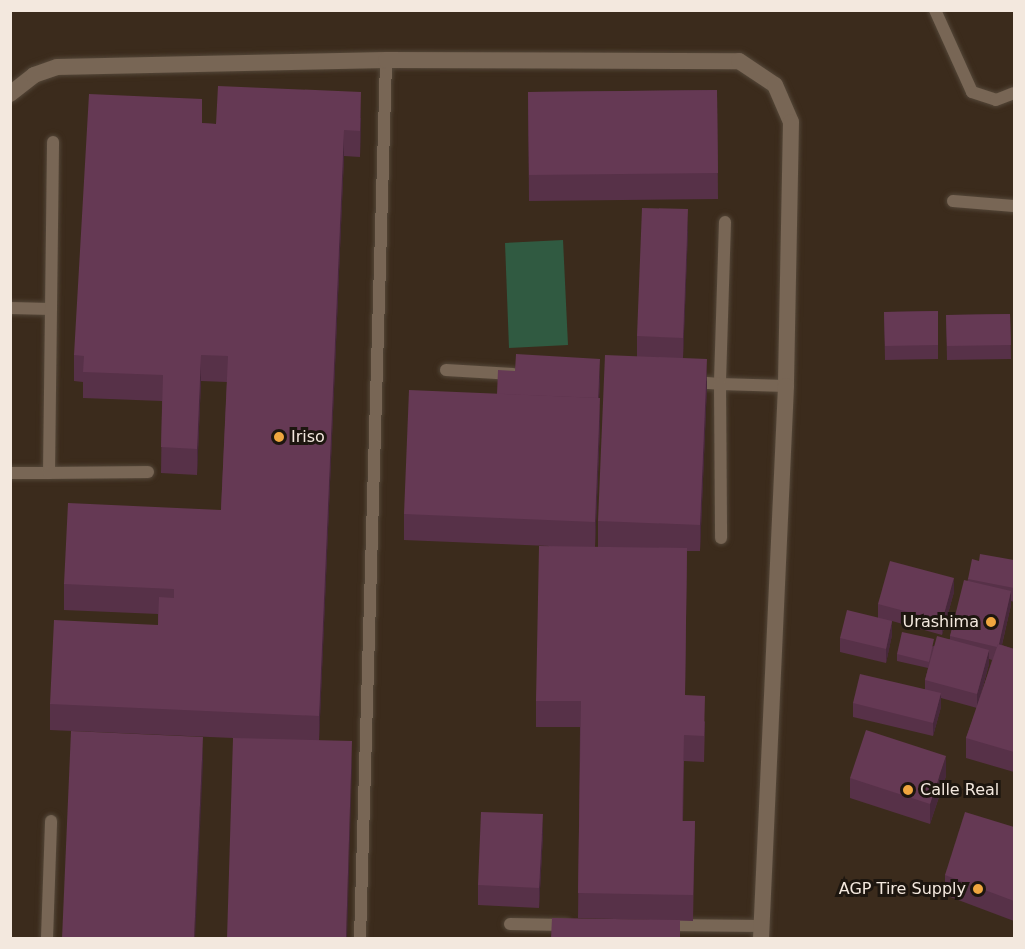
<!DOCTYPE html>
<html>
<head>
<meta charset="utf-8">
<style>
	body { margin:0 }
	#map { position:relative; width:1025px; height:949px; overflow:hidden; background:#3b2b1c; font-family:"DejaVu Sans",sans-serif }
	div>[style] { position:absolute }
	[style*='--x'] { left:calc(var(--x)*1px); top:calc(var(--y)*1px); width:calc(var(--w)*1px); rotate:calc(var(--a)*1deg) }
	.green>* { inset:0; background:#305a41 }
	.roads { filter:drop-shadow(0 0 2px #544739) drop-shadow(0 0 2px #544739) }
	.service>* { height:12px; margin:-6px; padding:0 6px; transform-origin:6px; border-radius:6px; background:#786655 }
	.tertiary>* { height:16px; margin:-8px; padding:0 8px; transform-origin:8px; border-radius:8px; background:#786655 }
	.wall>* { inset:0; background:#573148 }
	.shaded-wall>* { inset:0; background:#47283b }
	.building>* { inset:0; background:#653954 }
	.dots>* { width:16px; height:16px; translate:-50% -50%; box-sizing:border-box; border:3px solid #1d160f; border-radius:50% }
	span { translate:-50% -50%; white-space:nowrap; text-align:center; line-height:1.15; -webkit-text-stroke:6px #1d160f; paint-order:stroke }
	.poi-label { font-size:16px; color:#f3e8de }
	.left { translate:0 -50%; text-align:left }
	.right { translate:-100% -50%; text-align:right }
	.frame { position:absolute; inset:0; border:12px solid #f3e8de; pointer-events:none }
</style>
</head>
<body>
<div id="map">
	<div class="green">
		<div style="clip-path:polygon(563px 240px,568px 345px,509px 348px,505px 243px)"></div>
	</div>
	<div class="roads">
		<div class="service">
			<div style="--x:935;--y:10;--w:90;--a:65.7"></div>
			<div style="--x:972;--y:92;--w:25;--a:18"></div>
			<div style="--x:996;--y:100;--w:19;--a:-21"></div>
			<div style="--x:953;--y:201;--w:61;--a:4.7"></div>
			<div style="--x:725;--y:222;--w:162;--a:91.8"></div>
			<div style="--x:720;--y:384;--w:66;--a:1.7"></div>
			<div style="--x:10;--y:308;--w:41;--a:1.4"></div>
			<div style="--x:446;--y:370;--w:67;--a:3.4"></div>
			<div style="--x:693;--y:382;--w:27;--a:4"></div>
			<div style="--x:720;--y:384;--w:154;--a:89.6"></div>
			<div style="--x:10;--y:473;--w:39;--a:0"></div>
			<div style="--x:49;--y:473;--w:331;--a:-89.3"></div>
			<div style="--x:49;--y:473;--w:99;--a:-0.6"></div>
			<div style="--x:510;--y:924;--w:56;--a:1"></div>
			<div style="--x:664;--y:925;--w:98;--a:0.6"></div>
			<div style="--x:47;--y:938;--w:117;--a:-88"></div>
			<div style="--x:360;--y:938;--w:878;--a:-88.3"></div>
		</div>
		<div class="tertiary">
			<div style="--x:10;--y:94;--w:31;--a:-38"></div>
			<div style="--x:34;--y:75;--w:24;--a:-19"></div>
			<div style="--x:57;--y:67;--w:329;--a:-1.2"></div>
			<div style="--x:386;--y:60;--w:353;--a:0.2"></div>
			<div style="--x:739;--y:61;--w:43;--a:33.7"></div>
			<div style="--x:775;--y:85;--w:40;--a:66.6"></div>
			<div style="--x:791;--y:122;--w:264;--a:91.1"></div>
			<div style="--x:786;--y:386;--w:553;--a:92.59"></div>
		</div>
	</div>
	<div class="wall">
		<div style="clip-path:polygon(717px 90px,718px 199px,529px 201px,528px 92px)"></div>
		<div style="clip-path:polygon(361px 118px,360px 157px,344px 156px,319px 740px,352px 767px,233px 738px,50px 730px,50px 704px,158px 625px,158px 614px,64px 610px,64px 584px,221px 510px,227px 382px,201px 381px,197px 475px,161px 473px,162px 401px,83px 398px,83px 382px,74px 381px,74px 355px,202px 123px,216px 124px)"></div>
		<div style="clip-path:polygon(688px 230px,683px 358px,707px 385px,700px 551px,687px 551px,685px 695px,705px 722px,704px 762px,684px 761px,683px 821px,695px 821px,693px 921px,578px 918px,580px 727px,536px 727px,536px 701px,549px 546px,404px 540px,404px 514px,497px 394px,600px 379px,599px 398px,600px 425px,595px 547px,598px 547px,598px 521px,637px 357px,637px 336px)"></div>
		<div style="clip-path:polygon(938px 311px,938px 359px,885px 360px,884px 312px)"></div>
		<div style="clip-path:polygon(1010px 314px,1011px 359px,947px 360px,946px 315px)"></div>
		<div style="clip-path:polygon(evenodd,1014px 560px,1014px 602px,1011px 601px,1011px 605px,1002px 645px,1014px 649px,1014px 772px,966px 758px,966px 738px,977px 708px,941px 698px,941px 707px,933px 736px,853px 717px,853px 703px,925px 689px,925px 680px,928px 668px,897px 661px,897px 654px,934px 646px,950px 639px,950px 636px,968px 579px,979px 561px,1014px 560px,989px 659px,992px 660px,979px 702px,989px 664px,989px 659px)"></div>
		<div style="clip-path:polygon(954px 592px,942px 635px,892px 621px,892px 635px,886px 663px,840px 652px,840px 638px,878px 618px,878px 604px)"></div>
		<div style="clip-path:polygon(946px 776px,930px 824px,850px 798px,850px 778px)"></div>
		<div style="clip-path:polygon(1014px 827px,1014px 921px,945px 895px,945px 875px)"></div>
		<div style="clip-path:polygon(543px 834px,539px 908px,478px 905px,478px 885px)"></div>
	</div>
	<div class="shaded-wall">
		<div style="clip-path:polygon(361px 92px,361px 118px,360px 157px,360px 131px)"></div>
		<div style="clip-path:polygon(344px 130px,344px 156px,319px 742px,319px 716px)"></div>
		<div style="clip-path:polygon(688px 209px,688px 230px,683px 358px,683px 338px)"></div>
		<div style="clip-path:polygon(201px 355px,201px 381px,197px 475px,197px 449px)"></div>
		<div style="clip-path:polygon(600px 359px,600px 379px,598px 423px,598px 403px)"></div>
		<div style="clip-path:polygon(707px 359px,707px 385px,700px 551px,700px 525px)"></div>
		<div style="clip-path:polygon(600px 398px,600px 425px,595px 548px,595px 522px)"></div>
		<div style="clip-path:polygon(954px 578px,954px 592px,942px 635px,942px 621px)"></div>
		<div style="clip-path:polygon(1011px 591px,1011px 605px,998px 661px,998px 648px)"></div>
		<div style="clip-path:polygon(892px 621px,892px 635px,886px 663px,886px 649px)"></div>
		<div style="clip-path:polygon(989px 650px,989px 664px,977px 708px,977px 694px)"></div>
		<div style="clip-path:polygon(941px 693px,941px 707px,933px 736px,933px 723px)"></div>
		<div style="clip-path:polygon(203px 737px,203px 763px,195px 939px,194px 939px)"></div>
		<div style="clip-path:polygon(352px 741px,352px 767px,347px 939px,346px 939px)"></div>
		<div style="clip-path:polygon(946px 756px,946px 776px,930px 824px,930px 804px)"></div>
		<div style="clip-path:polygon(543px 814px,543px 834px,539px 908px,539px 888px)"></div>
	</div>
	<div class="building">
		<div style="clip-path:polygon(218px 86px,361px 92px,360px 131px,344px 130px,319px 716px,50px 704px,54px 620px,158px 625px,159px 597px,174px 598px,174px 589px,64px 584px,68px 503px,221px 510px,228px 356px,201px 355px,197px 449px,161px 447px,163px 375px,83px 372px,84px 356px,74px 355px,89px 94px,202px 99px,202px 123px,216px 124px)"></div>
		<div style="clip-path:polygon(717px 90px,718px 173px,529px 175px,528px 92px)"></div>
		<div style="clip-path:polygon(642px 208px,688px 209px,683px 338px,637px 336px)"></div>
		<div style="clip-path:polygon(938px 311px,938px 345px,885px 346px,884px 312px)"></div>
		<div style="clip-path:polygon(1010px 314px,1011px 345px,947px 346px,946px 315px)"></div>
		<div style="clip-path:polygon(516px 354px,600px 359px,598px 398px,497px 394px,498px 370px,515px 371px)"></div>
		<div style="clip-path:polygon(605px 355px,707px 359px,700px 525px,598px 521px)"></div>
		<div style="clip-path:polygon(409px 390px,600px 398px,595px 522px,404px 514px)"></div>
		<div style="clip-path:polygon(539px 546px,687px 548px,685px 695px,705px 696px,704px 736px,684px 735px,682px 821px,695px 821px,693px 895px,578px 893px,581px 701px,536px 701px)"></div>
		<div style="clip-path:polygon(980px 554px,1014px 560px,1014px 588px,968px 579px,972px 559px,979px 561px)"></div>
		<div style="clip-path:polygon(890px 561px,954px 578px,942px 621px,878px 604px)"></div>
		<div style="clip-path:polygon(964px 580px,1011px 591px,999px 644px,998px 644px,997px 647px,950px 636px)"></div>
		<div style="clip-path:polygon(847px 610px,892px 621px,886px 649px,840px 638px)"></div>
		<div style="clip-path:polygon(902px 632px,934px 639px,929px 662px,897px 654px)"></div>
		<div style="clip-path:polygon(937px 636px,989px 650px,977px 694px,925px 680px)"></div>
		<div style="clip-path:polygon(998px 644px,1014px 649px,1014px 752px,966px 738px)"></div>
		<div style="clip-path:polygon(860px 674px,941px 693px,933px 723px,853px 703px)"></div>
		<div style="clip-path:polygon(866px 730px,946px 756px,930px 804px,850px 778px)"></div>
		<div style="clip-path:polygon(71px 731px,203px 737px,194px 939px,62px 939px)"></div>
		<div style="clip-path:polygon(233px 738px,352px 741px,346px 939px,227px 939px)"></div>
		<div style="clip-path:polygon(481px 812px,543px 814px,539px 888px,478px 885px)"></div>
		<div style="clip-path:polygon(965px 812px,1014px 827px,1014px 901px,945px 875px)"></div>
		<div style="clip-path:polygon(552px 918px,680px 920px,680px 939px,551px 939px)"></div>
	</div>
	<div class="dots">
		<div style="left:279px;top:437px;background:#f0a63f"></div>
		<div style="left:991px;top:622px;background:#f0a63f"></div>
		<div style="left:908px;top:790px;background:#f0a63f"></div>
		<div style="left:978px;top:889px;background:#f0a63f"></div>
	</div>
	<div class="poi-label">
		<span class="left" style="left:291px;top:437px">Iriso</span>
		<span class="right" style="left:979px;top:622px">Urashima</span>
		<span class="left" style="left:920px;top:790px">Calle Real</span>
		<span class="right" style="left:966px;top:889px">AGP Tire Supply</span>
	</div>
	<div class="frame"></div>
</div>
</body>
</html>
